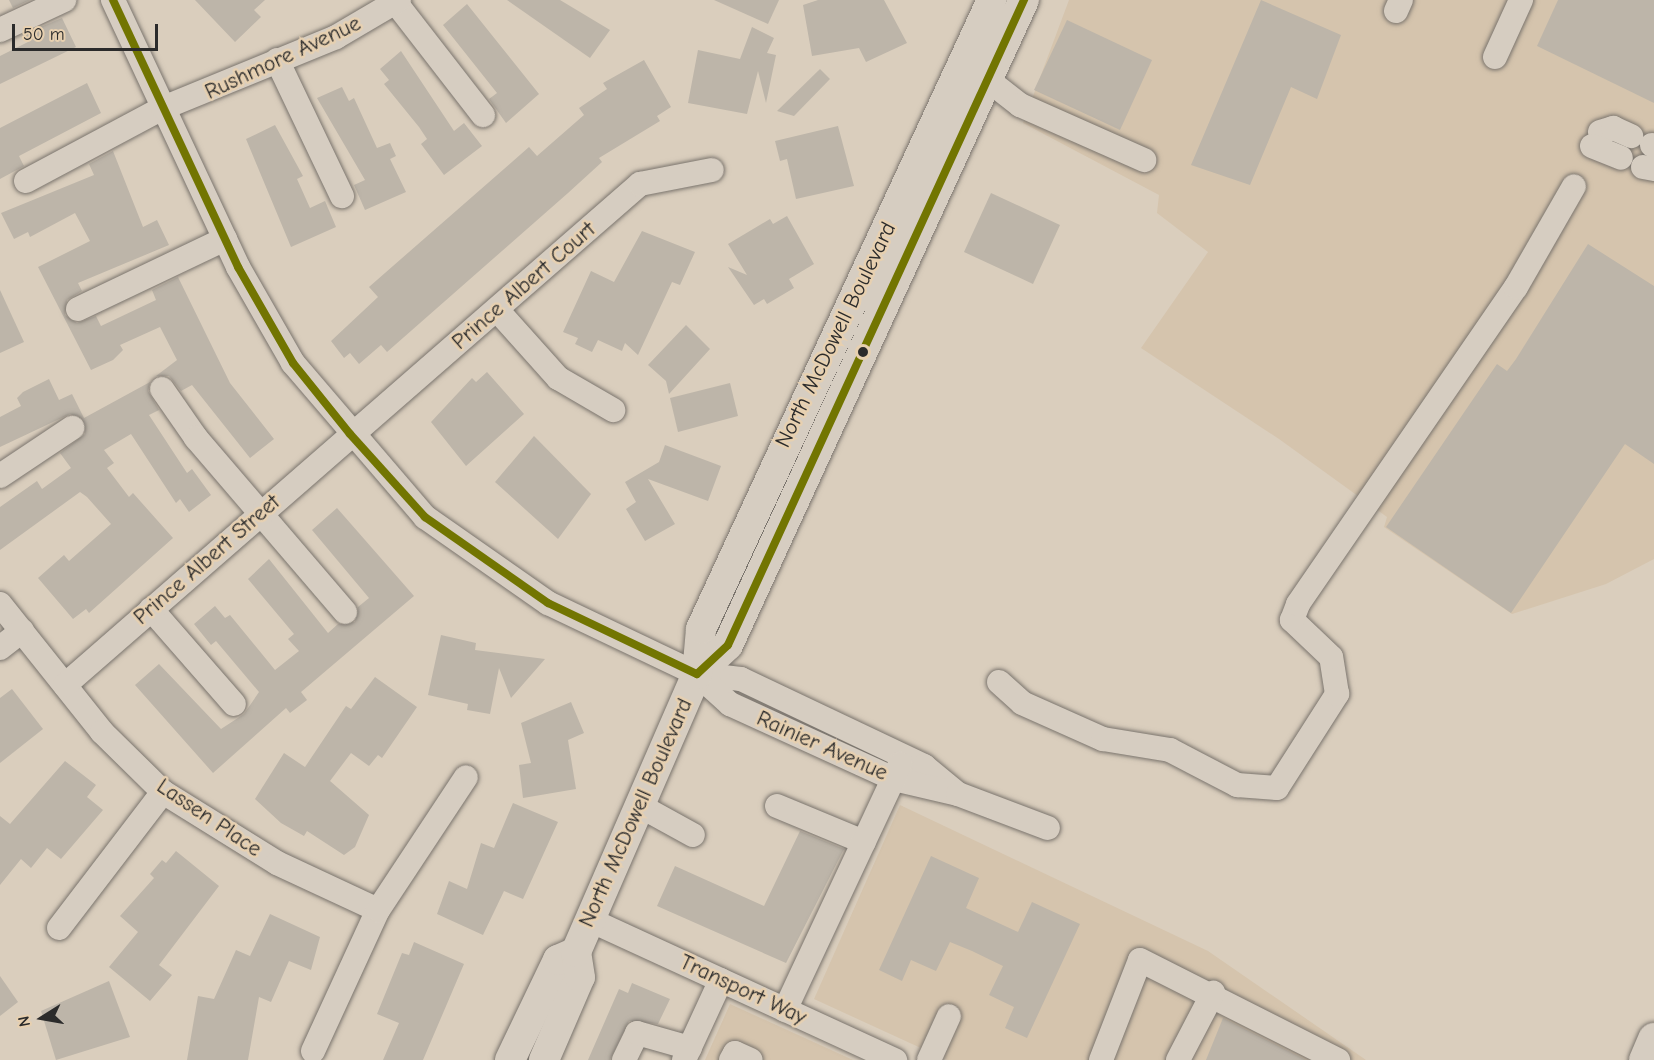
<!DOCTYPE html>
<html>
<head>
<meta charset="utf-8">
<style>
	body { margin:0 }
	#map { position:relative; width:1654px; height:1060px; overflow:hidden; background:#dacebd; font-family:"Comic Neue",sans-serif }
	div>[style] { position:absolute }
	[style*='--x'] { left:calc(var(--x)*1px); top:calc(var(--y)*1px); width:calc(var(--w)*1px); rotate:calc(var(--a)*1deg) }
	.built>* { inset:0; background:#d5c4ad }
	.building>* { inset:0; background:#bdb5a9 }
	.roads { filter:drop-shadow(0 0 2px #7a746d) drop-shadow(0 0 2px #7a746d) }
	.minor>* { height:24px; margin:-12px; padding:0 12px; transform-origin:12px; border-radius:12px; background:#d6cdc1 }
	.major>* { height:30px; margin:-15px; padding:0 15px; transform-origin:15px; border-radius:15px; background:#d6cdc1 }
	.highway>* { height:33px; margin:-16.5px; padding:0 16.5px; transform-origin:16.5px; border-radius:16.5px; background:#d6cdc1 }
	.bus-1>* { height:8px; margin:-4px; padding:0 4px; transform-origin:4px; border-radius:4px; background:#727501 }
	.dots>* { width:16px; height:16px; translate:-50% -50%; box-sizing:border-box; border:3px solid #e7d0b0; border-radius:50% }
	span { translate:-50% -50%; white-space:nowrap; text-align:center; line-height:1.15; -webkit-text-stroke:5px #e7d0b0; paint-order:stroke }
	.street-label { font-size:22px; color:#2b2b2b }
	.north { position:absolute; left:12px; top:988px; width:60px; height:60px; -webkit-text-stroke:4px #e7d0b0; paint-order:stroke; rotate:259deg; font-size:16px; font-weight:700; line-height:24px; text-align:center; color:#2b2b2b }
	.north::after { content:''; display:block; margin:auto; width:21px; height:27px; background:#2b2b2b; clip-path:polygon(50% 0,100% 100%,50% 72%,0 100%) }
	.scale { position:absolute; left:12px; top:24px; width:146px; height:27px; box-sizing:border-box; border:3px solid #2b2b2b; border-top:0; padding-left:8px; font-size:18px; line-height:21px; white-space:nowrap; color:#2b2b2b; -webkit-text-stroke:4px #e7d0b0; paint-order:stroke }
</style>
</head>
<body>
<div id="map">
	<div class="built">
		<div style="clip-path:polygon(1069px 0,1654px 0,1654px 559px,1606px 584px,1512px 614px,1384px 527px,1387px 517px,1279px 439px,1141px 348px,1208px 252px,1157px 213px,1159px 195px,1023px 123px)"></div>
		<div style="clip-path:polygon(900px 805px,1208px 951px,1366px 1060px,947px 1060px,814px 999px)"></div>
		<div style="clip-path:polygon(730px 1004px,853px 1060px,705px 1060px)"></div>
	</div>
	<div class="building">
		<div style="clip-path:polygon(9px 0,30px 0,13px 8px)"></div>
		<div style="clip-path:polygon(195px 0,265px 0,254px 10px,261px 17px,235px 42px)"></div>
		<div style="clip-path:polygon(507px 0,560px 0,610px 30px,590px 58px)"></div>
		<div style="clip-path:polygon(714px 0,779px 0,768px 24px)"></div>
		<div style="clip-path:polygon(818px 0,884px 0,907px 43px,866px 62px,859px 48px,812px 56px,803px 5px)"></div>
		<div style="clip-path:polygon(1261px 0,1341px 35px,1317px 99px,1291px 87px,1250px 185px,1191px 165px)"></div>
		<div style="clip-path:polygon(1558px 0,1654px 0,1654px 103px,1537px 46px)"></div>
		<div style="clip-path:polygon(467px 4px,539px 94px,506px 123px,489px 99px,497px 93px,443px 25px)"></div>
		<div style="clip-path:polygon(62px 18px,76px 47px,0 84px,0 56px,28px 42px,24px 34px)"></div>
		<div style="clip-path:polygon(1067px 20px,1152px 60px,1120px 130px,1034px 90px)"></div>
		<div style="clip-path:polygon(752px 27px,774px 38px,767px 53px,776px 55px,766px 103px,758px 71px,747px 114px,688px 103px,698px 50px,740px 59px)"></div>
		<div style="clip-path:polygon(401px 51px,454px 131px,464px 123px,482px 146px,444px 175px,421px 144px,427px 139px,419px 127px,384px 84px,389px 80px,380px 69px)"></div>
		<div style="clip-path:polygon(644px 60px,671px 107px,657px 116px,660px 121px,599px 158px,602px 162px,568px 193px,387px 352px,381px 345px,359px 364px,350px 353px,344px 358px,331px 341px,378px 297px,369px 287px,529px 147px,537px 156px,584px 115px,579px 108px,607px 89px,603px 83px)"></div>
		<div style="clip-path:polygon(820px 69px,830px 79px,794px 116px,777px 111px)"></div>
		<div style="clip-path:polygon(87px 83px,101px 113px,19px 156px,24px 166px,0 179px,0 128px)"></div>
		<div style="clip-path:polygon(342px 87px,349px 101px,354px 98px,377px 148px,390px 143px,396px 156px,390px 159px,406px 192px,365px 210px,354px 185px,365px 180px,317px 98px)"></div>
		<div style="clip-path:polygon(275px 125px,303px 176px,297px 179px,310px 208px,325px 201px,336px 227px,291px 247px,246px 139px)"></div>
		<div style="clip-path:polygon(838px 126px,854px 186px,796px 199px,787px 159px,780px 161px,775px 141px)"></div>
		<div style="clip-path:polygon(113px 151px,143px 227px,157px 220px,169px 245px,78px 283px,82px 291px,67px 300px,65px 315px,77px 323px,96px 316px,101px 326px,156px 300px,152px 290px,178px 277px,230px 383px,274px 439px,250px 458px,192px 385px,181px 391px,169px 376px,156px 376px,177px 360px,160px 327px,120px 345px,123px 350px,113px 360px,91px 370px,38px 267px,90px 241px,75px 213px,30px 237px,28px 232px,14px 239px,1px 213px,94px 175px,89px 164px)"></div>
		<div style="clip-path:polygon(991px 193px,1060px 225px,1033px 284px,964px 252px)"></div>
		<div style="clip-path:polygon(787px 216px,814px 264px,789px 279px,794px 288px,767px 304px,764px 299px,754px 305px,728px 267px,747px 275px,728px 244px,770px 219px,773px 224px)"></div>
		<div style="clip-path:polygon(642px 231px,695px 252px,680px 285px,672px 282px,638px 355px,625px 343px,622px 351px,598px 340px,592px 352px,575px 344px,578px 338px,563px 332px,591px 271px,614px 282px)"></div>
		<div style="clip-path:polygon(1588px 244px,1654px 286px,1654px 464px,1625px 444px,1511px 613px,1386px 527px,1497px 364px,1507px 371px,1516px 359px)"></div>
		<div style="clip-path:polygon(0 290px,24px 342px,0 353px)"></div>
		<div style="clip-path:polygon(686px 325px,710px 349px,669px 394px,666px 381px,648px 365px)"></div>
		<div style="clip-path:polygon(487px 372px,524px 414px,466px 466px,431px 422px,472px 378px,476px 382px)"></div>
		<div style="clip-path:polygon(49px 379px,59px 400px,72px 394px,84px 418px,150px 382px,148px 391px,159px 410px,149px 415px,187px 473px,192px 469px,211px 495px,189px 512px,180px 499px,176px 503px,131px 434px,104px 450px,114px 463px,107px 468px,129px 497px,133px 493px,173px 538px,89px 613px,86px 609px,73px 619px,38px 578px,64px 555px,69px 561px,111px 524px,87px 497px,80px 492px,0 550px,0 507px,37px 481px,42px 489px,71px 468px,60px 453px,85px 434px,83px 420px,70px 414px,0 447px,0 417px,21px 406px,17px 398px,23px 392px)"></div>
		<div style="clip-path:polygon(730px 383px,738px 416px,678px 432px,670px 398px)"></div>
		<div style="clip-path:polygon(534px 436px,591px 494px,558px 539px,495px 482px)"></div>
		<div style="clip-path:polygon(665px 445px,721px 466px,708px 501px,648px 479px,675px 524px,645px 541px,626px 509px,636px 502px,625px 482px,659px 462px)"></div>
		<div style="clip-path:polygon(337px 508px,414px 596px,301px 692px,307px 700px,290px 713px,286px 708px,213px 773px,135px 685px,159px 664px,221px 729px,244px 714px,259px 692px,216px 641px,211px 645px,194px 624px,215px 606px,225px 618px,230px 615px,275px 670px,299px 651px,288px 639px,294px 634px,248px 579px,269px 559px,328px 633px,338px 624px,355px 622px,358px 607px,369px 598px,312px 530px)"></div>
		<div style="clip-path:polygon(441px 635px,476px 643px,475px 650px,545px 659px,511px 698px,499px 668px,490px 714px,467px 710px,468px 704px,428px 695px)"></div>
		<div style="clip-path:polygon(375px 677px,417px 707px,382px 758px,378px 755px,369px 766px,351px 753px,330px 781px,369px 815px,355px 847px,344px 855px,307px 831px,304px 836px,281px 823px,255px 799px,284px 753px,305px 767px,346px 706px,351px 709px)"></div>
		<div style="clip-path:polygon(12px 689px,43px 729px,0 763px,0 698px)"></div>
		<div style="clip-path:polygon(571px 702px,584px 733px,568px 740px,576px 789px,523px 798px,519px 765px,531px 763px,521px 723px)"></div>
		<div style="clip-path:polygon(65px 761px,96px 785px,87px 797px,103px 810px,61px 859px,47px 848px,31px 868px,21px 859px,0 885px,0 816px,10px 824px)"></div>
		<div style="clip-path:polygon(513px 803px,558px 822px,523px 899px,504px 891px,483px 935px,437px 914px,449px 881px,467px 889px,481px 843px,494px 848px)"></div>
		<div style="clip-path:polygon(800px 831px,844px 849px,786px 963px,657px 906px,675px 866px,764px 906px)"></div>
		<div style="clip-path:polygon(176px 851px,219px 886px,159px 965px,172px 975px,150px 1001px,109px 967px,138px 932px,120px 916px,154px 878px,150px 874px,162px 860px,166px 863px)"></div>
		<div style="clip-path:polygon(931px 856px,979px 878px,966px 908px,1018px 932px,1032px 902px,1080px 924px,1027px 1038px,1005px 1028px,1014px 1007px,989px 995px,1003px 966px,972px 951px,950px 942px,936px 971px,911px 960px,902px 981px,879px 970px)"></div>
		<div style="clip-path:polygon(270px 914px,320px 937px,311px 970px,289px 961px,271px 1002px,259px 997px,248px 1060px,187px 1060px,198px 996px,214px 999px,236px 950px,250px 956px)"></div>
		<div style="clip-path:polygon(414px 942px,464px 964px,423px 1060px,383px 1060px,399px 1023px,377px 1014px,402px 953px,409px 955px)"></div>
		<div style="clip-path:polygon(0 976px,18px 1002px,0 1016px)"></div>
		<div style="clip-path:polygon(109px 981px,130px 1037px,56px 1060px,41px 1011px)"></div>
		<div style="clip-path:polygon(632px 983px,670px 999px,658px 1024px,629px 1021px,610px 1060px,588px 1060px,619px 989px,628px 993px)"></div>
		<div style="clip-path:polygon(1223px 1018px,1306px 1060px,1206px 1060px)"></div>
	</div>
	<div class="roads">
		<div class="minor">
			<div style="--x:113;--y:0;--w:295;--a:64.9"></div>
			<div style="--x:238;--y:267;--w:111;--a:60.2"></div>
			<div style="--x:293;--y:363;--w:203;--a:49.4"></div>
			<div style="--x:425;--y:517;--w:150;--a:35"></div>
			<div style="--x:548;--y:603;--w:165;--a:25.5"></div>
			<div style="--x:697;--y:674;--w:44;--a:6.5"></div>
			<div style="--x:741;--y:679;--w:203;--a:25.4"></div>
			<div style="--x:924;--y:766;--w:44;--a:39.5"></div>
			<div style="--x:396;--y:3;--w:142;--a:52.2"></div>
			<div style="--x:1396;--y:11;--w:12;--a:-66"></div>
			<div style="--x:0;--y:30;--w:71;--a:-25.1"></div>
			<div style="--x:1495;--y:57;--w:63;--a:-65.5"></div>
			<div style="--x:277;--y:60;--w:151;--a:64.5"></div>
			<div style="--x:988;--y:80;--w:41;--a:38"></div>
			<div style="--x:1020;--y:105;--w:136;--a:23.9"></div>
			<div style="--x:1600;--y:132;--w:14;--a:-17"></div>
			<div style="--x:1613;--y:128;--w:20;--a:24"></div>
			<div style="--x:1652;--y:145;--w:2;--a:27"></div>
			<div style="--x:1592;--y:146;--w:31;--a:22"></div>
			<div style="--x:1643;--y:167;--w:11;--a:10"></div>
			<div style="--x:26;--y:181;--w:155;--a:-28.1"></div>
			<div style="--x:163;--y:108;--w:187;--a:-22.3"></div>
			<div style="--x:336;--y:37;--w:73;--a:-30.4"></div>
			<div style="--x:78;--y:309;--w:163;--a:-25.5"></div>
			<div style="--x:498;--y:311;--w:90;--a:48.2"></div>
			<div style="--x:558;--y:378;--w:64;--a:30.2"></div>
			<div style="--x:162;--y:389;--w:60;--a:55.2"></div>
			<div style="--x:196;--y:438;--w:229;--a:49.4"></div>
			<div style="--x:0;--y:476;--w:87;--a:-33.7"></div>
			<div style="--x:0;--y:604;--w:164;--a:51.4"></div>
			<div style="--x:102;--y:732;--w:86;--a:44.5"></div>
			<div style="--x:163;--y:792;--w:134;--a:31.9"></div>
			<div style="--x:277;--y:863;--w:111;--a:25"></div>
			<div style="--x:151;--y:609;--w:126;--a:48.9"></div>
			<div style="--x:0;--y:648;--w:28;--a:-38"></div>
			<div style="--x:697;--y:674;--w:45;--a:42.3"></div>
			<div style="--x:730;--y:704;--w:180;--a:24.6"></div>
			<div style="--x:894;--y:779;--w:66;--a:13.2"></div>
			<div style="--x:958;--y:794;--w:96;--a:20.7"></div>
			<div style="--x:999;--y:682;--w:31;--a:42"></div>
			<div style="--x:1022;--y:703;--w:89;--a:24"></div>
			<div style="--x:1103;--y:739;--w:68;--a:9.3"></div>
			<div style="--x:1170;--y:750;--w:76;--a:27.6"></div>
			<div style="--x:1237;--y:785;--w:40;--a:4.3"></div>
			<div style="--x:1277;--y:788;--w:112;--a:-57.4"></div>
			<div style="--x:1337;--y:694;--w:37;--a:-99"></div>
			<div style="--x:1331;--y:657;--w:54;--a:-136.5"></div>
			<div style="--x:1292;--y:620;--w:17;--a:-69"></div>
			<div style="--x:1298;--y:604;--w:385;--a:-55.5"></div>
			<div style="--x:1516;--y:287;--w:116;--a:-60.1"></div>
			<div style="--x:65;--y:685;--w:763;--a:-41.07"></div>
			<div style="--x:640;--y:184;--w:73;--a:-11"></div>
			<div style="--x:777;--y:806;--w:94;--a:22.5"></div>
			<div style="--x:642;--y:807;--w:58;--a:28.8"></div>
			<div style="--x:590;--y:920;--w:336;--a:24.7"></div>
			<div style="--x:59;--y:928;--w:171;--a:-52.6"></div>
			<div style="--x:785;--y:1010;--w:272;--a:-64.9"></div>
			<div style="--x:313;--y:1051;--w:155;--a:-65.3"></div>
			<div style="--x:378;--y:910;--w:159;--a:-56.5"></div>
			<div style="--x:624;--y:1060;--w:30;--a:-64"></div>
			<div style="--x:637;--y:1033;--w:55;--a:15.8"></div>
			<div style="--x:684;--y:1060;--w:88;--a:-65.2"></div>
			<div style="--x:731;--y:1060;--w:8;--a:-60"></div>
			<div style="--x:735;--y:1053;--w:17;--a:24"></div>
			<div style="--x:929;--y:1060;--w:48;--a:-65.6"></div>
			<div style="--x:1101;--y:1060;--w:107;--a:-68.7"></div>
			<div style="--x:1140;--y:960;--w:222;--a:26.8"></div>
			<div style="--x:1178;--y:1060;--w:76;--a:-62.4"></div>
		</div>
		<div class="major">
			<div style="--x:697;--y:674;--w:42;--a:-43.1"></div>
			<div style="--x:728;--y:645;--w:710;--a:-65.35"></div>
			<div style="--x:510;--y:1060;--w:111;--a:-64.4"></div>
			<div style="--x:558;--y:960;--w:20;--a:-24"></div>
			<div style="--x:544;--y:1060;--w:90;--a:-66.6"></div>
			<div style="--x:580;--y:977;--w:25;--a:-99"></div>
			<div style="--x:576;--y:952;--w:303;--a:-66.5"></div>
			<div style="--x:697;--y:674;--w:45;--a:-84.9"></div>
			<div style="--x:701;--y:629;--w:693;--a:-65.17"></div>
		</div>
		<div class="highway">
			<div style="--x:1645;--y:1060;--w:23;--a:-67"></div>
		</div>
	</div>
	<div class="bus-1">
		<div style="--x:113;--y:0;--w:295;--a:64.9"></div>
		<div style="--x:238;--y:267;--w:111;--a:60.2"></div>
		<div style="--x:293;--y:363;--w:91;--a:51.2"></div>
		<div style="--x:350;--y:434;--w:112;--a:47.9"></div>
		<div style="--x:425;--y:517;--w:150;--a:35"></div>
		<div style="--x:548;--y:603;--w:165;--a:25.5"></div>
		<div style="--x:697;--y:674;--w:42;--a:-43.1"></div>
		<div style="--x:728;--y:645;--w:710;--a:-65.35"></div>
	</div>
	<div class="dots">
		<div style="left:863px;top:352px;background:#2b2b2b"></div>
	</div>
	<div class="street-label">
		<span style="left:283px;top:58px;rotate:-25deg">Rushmore Avenue</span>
		<span style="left:524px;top:286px;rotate:-41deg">Prince Albert Court</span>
		<span style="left:836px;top:335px;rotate:-64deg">North McDowell Boulevard</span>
		<span style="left:207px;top:560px;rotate:-41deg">Prince Albert Street</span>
		<span style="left:822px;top:746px;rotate:24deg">Rainier Avenue</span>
		<span style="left:636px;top:813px;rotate:-66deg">North McDowell Boulevard</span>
		<span style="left:209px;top:818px;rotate:34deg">Lassen Place</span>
		<span style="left:743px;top:990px;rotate:25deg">Transport Way</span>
	</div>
	<div class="north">N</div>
	<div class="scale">50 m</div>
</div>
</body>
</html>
